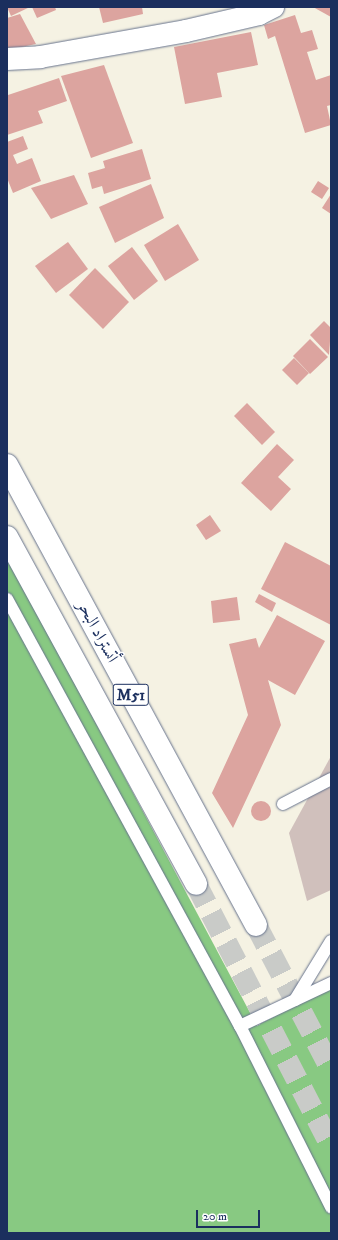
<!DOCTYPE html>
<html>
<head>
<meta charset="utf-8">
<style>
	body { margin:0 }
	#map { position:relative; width:338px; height:1240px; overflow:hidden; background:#f5f2e3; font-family:"IM FELL DW Pica",Amiri,serif }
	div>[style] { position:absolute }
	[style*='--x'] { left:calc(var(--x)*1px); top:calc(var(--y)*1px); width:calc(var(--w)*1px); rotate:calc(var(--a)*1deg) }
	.industrial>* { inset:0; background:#d0c0bc }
	.green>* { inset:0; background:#88c982 }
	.building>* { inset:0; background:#dca49f }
	.round { border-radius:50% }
	.motorway-tunnel>* { height:22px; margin-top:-11px; transform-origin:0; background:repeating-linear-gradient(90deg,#c9cbc8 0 22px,transparent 0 33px) }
	.roads { filter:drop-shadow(0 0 1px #67738d) drop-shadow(0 0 1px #67738d) }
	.service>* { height:12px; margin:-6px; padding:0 6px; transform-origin:6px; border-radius:6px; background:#fff }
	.minor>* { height:22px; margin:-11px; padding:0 11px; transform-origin:11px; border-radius:11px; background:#fff }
	.motorway>* { height:22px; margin:-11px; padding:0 11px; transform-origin:11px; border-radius:11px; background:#fff }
	span { translate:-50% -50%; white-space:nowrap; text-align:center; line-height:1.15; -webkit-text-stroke:3px #fff; paint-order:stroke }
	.shield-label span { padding:1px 3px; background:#fff; border:1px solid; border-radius:3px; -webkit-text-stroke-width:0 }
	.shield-label { font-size:16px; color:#1b2f5e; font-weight:700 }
	.street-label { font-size:17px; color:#1b2f5e }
	.frame { position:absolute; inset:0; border:8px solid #1b2f5e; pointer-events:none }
	.scale { position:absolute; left:196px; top:1210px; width:64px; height:18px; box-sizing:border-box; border:2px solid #1b2f5e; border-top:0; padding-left:5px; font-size:12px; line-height:14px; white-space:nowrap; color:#1b2f5e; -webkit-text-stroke:3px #fff; paint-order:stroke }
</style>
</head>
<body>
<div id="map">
	<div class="industrial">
		<div style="clip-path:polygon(331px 756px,331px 890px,307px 901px,289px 833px)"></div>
	</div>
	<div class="green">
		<div style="clip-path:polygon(7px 556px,255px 1022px,331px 987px,331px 1233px,7px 1233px)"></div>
	</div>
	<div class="building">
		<div style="clip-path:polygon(7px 7px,30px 7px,11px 16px)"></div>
		<div style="clip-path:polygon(32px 7px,55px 7px,56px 10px,37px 18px)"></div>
		<div style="clip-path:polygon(99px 7px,142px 7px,143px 14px,103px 23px)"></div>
		<div style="clip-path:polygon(313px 7px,331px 7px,331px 17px)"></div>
		<div style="clip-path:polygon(20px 14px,36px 44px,7px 50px,7px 18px)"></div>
		<div style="clip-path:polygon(295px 15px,301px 33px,312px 30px,318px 49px,307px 52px,316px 80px,331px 75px,331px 105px,327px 106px,331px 125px,305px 133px,275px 36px,268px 39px,264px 25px)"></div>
		<div style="clip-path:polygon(251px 32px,258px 65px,217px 73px,222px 97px,185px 104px,174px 47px)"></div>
		<div style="clip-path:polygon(104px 65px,133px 143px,91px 158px,61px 76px)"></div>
		<div style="clip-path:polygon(59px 78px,67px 101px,38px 111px,43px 123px,7px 135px,7px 92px,8px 95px)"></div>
		<div style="clip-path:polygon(23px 136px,28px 149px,13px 155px,17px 164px,32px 158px,41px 181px,13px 193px,7px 178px,7px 142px)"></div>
		<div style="clip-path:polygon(142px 149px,151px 179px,104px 194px,102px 186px,92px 189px,88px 173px,105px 168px,103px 161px)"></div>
		<div style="clip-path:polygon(74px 175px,88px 204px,51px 219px,31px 188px)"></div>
		<div style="clip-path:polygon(318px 181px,329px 188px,322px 199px,311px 192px)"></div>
		<div style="clip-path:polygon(151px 184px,164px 218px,115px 243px,99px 207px)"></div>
		<div style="clip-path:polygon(331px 194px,331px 214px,322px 208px)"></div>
		<div style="clip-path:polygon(178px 224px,199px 260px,165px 281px,144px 245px)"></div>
		<div style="clip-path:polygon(68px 242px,88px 269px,56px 293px,35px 266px)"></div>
		<div style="clip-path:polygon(132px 247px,158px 281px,134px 300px,108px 266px)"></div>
		<div style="clip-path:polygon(95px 268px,129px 302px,103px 329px,69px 295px)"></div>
		<div style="clip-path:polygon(324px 321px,331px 328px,329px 355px,310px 335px)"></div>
		<div style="clip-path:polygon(310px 339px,328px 357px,310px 374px,293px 356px)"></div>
		<div style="clip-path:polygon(294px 358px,309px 373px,297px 385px,282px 370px)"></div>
		<div style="clip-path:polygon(247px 403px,275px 432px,262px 445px,234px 416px)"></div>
		<div style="clip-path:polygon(277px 444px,294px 460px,278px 477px,291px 489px,271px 511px,241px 483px)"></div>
		<div style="clip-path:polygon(210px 515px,221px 531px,206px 540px,196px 525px)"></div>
		<div style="clip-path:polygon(285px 542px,331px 566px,331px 625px,261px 589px)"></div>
		<div style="clip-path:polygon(259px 594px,276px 603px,272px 612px,255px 602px)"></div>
		<div style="clip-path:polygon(237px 597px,240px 620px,213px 623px,211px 601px)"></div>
		<div style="clip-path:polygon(277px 615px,325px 641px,295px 695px,268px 680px,281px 725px,233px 828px,212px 793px,248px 715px,229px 644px,256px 638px,259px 648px)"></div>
		<div class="round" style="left:251px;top:801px;width:20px;height:20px"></div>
	</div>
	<div class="motorway-tunnel">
		<div style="--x:196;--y:884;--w:294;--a:62.7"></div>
		<div style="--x:256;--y:925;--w:162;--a:62.5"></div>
	</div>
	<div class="roads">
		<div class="service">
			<div style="--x:7;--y:599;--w:486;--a:61.4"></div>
			<div style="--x:240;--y:1026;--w:203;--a:63.3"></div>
			<div style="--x:283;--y:804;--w:54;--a:-27.5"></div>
			<div style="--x:295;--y:1000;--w:69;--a:-58.6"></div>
			<div style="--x:240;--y:1026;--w:101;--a:-25.3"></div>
		</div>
		<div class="minor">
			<div style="--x:7;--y:59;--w:33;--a:-3"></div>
			<div style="--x:40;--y:57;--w:148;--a:-10.1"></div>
			<div style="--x:186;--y:31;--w:75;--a:-13.1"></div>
			<div style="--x:259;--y:14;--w:16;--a:-27"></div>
		</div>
		<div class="motorway">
			<div style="--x:7;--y:465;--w:523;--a:61.57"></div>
			<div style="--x:7;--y:537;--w:395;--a:61.4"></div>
		</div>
	</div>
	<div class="shield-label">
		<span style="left:131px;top:695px">M51</span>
	</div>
	<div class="street-label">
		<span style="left:97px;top:632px;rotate:62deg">أتستراد البحر</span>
	</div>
	<div class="frame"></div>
	<div class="scale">20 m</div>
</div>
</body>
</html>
